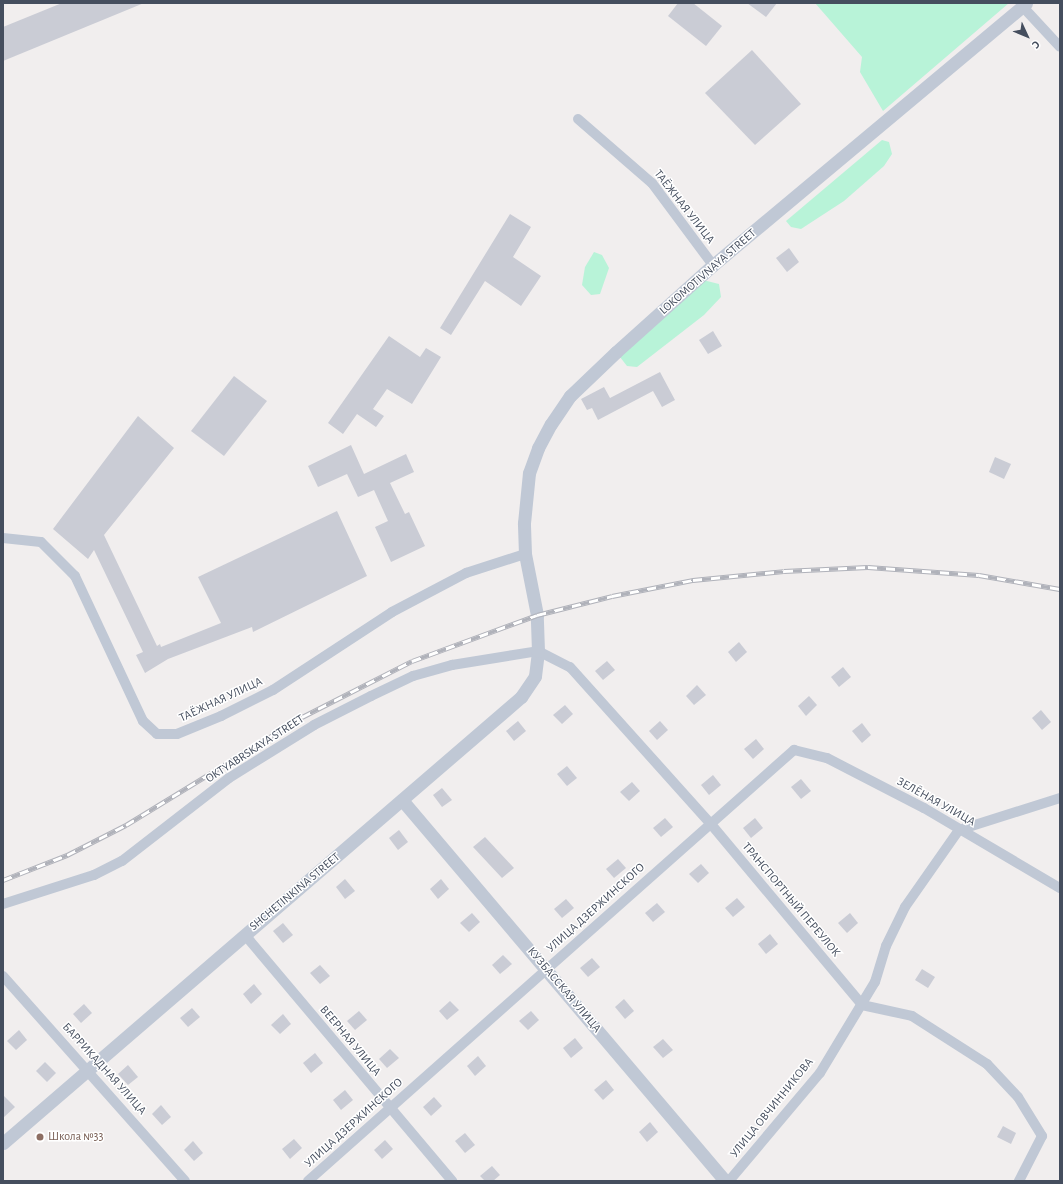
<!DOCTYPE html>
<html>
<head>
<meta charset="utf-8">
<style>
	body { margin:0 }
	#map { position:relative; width:1063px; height:1184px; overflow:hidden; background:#f1eeee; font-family:"Alegreya Sans",sans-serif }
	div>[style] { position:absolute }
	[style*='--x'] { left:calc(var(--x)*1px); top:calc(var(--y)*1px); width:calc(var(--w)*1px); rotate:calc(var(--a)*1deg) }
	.green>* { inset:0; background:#b8f3d8 }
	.building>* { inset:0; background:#caccd5 }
	.minor>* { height:10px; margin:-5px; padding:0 5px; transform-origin:5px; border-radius:5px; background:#c0c8d5 }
	.tertiary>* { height:13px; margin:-6.5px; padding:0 6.5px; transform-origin:6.5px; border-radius:6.5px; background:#c0c8d5 }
	.rail>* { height:4.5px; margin-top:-2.25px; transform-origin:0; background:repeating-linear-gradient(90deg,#fff 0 9px,#b0b2ba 0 18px); box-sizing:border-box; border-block:1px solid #b0b2ba }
	.dots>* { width:11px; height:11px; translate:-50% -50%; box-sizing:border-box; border:2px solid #fff; border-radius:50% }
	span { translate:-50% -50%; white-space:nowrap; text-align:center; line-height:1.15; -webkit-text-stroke:3px #fff; paint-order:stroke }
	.street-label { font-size:12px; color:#454e5e }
	.education-label { font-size:12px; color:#785e54 }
	.left { translate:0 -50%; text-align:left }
	.frame { position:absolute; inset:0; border:4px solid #454e5e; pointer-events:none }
	.north { position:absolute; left:1007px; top:16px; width:40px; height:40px; -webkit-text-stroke:3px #fff; paint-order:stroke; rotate:134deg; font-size:11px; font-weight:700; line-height:16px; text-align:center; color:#454e5e }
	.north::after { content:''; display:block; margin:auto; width:14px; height:18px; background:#454e5e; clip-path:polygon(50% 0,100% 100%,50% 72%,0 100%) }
</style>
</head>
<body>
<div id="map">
	<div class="green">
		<div style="clip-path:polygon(815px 3px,1009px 3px,883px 111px,860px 72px,862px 57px)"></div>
		<div style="clip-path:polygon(882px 140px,889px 142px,892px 154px,884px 166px,844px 201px,801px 229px,791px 227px,786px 221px)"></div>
		<div style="clip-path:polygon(594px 252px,602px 255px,609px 268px,600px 294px,591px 295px,582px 285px,585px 267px)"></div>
		<div style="clip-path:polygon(699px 279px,719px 284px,721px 297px,704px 315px,637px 367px,627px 366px,616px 352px)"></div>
	</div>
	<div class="building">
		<div style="clip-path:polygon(62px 3px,144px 3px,3px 61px,3px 27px)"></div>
		<div style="clip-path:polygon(678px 3px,693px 3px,722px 26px,706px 46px,668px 16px)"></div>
		<div style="clip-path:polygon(747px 3px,777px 3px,766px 17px)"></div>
		<div style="clip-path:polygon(752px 50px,801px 104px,755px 145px,705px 93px)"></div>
		<div style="clip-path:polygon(510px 214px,531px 227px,513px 257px,541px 276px,521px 306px,485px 281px,451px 335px,440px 328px)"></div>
		<div style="clip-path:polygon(789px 248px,799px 262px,787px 272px,776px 258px)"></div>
		<div style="clip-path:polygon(713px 331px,722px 346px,708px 354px,699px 340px)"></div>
		<div style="clip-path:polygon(389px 336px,420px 357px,426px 348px,441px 357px,412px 404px,387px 389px,373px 409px,384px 416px,376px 427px,357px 414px,343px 434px,328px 423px)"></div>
		<div style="clip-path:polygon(660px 372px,675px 400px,662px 407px,653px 391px,598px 420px,592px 408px,587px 410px,581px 399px,604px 387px,610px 398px)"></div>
		<div style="clip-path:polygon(234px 376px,267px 401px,224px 456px,191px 431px)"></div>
		<div style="clip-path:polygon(138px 416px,174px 448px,104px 535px,157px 646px,160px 644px,161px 647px,221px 623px,198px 577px,337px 511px,367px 576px,253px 632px,252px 627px,168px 659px,145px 673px,136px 655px,143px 652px,94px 550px,88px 559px,53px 529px)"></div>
		<div style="clip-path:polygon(351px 445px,364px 474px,406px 454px,414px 472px,390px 483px,405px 514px,409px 512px,425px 546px,391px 562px,375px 527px,388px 521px,374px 490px,358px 497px,347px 474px,318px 487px,308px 466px)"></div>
		<div style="clip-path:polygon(995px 457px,1011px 464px,1004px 479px,989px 472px)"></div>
		<div style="clip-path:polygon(739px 642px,747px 652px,736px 662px,728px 652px)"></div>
		<div style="clip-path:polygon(607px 661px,615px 670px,603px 680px,595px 671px)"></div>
		<div style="clip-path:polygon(843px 667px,851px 677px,839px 687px,831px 677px)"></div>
		<div style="clip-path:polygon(697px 685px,706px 695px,694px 705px,686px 696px)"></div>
		<div style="clip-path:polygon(809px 696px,817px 705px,806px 716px,798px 706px)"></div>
		<div style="clip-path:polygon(565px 705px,573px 714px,562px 724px,553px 715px)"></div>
		<div style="clip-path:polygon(1041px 710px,1051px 722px,1042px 730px,1032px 718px)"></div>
		<div style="clip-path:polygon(518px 721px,526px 731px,514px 741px,506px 731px)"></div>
		<div style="clip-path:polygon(660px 721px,668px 730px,657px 740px,649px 731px)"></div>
		<div style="clip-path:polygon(862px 723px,871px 735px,862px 743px,852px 731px)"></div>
		<div style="clip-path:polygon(756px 739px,764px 749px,753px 759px,744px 749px)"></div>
		<div style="clip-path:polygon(567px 766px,577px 778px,567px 786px,557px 774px)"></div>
		<div style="clip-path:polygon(713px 775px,721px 785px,709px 795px,701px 785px)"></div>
		<div style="clip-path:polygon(801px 779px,811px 791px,801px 799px,791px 787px)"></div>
		<div style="clip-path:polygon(632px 782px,640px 791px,629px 801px,620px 792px)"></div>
		<div style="clip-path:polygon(442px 788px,452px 800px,442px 807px,433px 795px)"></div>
		<div style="clip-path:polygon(665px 818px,673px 827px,661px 837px,653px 828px)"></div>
		<div style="clip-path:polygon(755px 818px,763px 828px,751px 838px,743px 828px)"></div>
		<div style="clip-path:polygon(399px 830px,408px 842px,398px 850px,389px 838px)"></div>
		<div style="clip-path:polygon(485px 837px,514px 868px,502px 878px,473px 847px)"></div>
		<div style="clip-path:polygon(618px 859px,626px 868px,614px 878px,606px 869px)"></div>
		<div style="clip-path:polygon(701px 864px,709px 873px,698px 883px,689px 874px)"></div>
		<div style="clip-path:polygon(345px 879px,355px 891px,345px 899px,336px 887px)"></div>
		<div style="clip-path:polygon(441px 879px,449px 889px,438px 899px,430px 889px)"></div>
		<div style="clip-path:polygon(737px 898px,745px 907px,733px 917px,725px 908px)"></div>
		<div style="clip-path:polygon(566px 899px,574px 908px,562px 918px,554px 909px)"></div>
		<div style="clip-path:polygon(657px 903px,665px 912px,653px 922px,645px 913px)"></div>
		<div style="clip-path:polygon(472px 913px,480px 922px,469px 932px,460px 923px)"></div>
		<div style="clip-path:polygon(850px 913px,858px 923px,847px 933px,838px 923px)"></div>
		<div style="clip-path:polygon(283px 923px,293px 935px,283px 943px,273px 931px)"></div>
		<div style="clip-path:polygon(770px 934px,778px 944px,766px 954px,758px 944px)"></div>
		<div style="clip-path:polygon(503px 955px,512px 964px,500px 974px,492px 965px)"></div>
		<div style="clip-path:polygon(592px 958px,600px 967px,588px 977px,580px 968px)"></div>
		<div style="clip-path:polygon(320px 965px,330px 976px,320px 984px,310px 973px)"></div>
		<div style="clip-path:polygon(922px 969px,935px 977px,928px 988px,915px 980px)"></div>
		<div style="clip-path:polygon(254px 984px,262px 994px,251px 1004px,243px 994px)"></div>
		<div style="clip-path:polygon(624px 999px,634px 1011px,625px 1019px,615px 1007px)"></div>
		<div style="clip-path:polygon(450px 1001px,459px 1010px,447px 1020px,439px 1011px)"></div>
		<div style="clip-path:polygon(84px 1004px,92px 1013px,81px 1023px,73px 1014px)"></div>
		<div style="clip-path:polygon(192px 1008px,200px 1017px,188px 1027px,180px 1018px)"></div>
		<div style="clip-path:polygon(359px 1011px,367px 1020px,355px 1030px,347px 1021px)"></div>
		<div style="clip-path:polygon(531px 1011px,539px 1020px,528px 1030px,519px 1021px)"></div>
		<div style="clip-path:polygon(283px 1014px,291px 1024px,280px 1034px,271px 1025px)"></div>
		<div style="clip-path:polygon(19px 1030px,27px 1040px,16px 1050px,7px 1041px)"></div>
		<div style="clip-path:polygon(575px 1038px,583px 1048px,571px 1058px,563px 1048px)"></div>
		<div style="clip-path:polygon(663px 1039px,673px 1050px,663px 1058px,653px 1047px)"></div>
		<div style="clip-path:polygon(390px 1049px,399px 1058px,387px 1068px,379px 1059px)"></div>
		<div style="clip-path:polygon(315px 1053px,323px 1063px,311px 1073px,303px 1063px)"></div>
		<div style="clip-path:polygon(478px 1056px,486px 1066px,475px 1076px,467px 1066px)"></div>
		<div style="clip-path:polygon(45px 1062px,56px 1073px,47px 1082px,36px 1071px)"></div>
		<div style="clip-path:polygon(128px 1065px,138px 1077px,128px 1085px,118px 1074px)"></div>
		<div style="clip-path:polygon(606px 1080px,614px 1090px,603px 1100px,594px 1090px)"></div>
		<div style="clip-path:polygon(345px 1090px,353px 1100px,341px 1110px,333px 1100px)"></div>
		<div style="clip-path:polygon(3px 1095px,15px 1107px,3px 1118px)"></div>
		<div style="clip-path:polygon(434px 1097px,442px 1106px,431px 1116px,423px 1107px)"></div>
		<div style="clip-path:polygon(161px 1105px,171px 1117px,162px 1125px,152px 1114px)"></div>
		<div style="clip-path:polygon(650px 1122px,658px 1132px,647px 1142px,639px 1132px)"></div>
		<div style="clip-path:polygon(1003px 1126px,1016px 1133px,1011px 1144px,997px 1137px)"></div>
		<div style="clip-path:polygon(465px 1133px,475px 1145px,465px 1153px,455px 1141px)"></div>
		<div style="clip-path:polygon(294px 1139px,302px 1148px,290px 1159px,282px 1149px)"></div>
		<div style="clip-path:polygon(385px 1140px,393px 1149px,382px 1159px,374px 1150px)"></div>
		<div style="clip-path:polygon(193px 1141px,203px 1153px,194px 1161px,184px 1150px)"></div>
		<div style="clip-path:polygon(492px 1166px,500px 1175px,493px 1181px,485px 1181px,480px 1176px)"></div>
	</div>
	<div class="minor">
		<div style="--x:1023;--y:7;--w:54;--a:47.2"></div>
		<div style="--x:578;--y:119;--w:98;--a:40.9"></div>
		<div style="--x:652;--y:183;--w:102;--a:53.4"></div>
		<div style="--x:3;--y:538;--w:38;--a:6"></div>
		<div style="--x:41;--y:542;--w:48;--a:45"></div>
		<div style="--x:75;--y:576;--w:160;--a:64.9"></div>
		<div style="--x:143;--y:721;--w:19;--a:43"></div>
		<div style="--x:157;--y:734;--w:20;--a:0"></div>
		<div style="--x:177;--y:734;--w:48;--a:-22.2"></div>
		<div style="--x:221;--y:716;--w:58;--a:-26.6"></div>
		<div style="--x:273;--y:690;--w:142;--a:-33.2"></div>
		<div style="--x:392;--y:612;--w:84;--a:-27.8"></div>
		<div style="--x:466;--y:573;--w:62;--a:-17.9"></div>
		<div style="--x:3;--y:904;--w:96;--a:-17.7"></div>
		<div style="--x:94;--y:875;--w:31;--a:-27"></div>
		<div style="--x:122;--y:861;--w:135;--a:-37.8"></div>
		<div style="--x:229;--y:778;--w:100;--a:-31.9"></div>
		<div style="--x:314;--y:725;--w:64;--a:-27"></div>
		<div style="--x:371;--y:696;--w:47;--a:-25.5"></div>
		<div style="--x:413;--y:676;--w:41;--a:-15.8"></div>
		<div style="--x:452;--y:665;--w:87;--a:-9.2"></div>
		<div style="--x:538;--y:651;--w:36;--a:27"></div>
		<div style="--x:570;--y:667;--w:210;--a:48.1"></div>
		<div style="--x:710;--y:823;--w:237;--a:50.1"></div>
		<div style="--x:862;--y:1005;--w:51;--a:12.4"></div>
		<div style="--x:912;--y:1016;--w:89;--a:32.6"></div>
		<div style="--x:987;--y:1064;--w:45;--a:46.8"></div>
		<div style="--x:1018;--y:1097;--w:46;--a:58.4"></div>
		<div style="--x:1042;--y:1136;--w:51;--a:117.1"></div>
		<div style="--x:245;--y:935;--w:322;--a:49.9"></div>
		<div style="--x:3;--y:976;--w:274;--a:48.4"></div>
		<div style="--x:308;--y:1181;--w:650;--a:-41.57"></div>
		<div style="--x:794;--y:750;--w:34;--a:14"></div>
		<div style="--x:827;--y:758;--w:109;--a:27.3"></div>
		<div style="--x:924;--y:808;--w:158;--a:30.5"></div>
		<div style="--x:729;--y:1181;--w:141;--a:-49.9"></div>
		<div style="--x:820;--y:1073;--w:106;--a:-58.9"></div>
		<div style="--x:875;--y:982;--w:38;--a:-73"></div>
		<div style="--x:886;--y:946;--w:43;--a:-64"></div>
		<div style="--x:905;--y:907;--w:94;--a:-55"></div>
		<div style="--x:959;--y:830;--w:106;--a:-17.6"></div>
	</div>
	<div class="tertiary">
		<div style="--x:402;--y:800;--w:499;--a:49.7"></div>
		<div style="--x:3;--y:1143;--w:684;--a:-40.73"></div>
		<div style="--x:521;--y:697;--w:25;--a:-56"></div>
		<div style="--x:535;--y:676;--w:25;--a:-83"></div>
		<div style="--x:538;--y:651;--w:36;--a:-92"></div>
		<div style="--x:537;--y:615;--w:62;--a:-101.1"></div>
		<div style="--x:525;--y:554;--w:31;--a:-92"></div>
		<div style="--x:524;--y:523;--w:50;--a:-84.3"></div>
		<div style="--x:529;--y:473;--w:27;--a:-70"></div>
		<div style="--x:538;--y:448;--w:27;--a:-62"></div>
		<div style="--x:551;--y:424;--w:34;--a:-56"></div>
		<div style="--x:570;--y:396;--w:64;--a:-43.7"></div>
		<div style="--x:616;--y:352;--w:130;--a:-41.9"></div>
		<div style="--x:713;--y:265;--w:408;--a:-39.9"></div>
	</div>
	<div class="rail">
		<div style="--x:3;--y:880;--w:69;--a:-21.3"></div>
		<div style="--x:67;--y:855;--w:66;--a:-27"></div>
		<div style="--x:126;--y:825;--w:206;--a:-31.5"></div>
		<div style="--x:302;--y:717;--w:123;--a:-27"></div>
		<div style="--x:412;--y:661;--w:133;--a:-20.2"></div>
		<div style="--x:537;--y:615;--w:77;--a:-14.2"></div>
		<div style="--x:612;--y:596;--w:83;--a:-11.2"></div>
		<div style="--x:693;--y:580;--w:91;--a:-5.6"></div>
		<div style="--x:784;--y:571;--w:84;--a:-2.7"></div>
		<div style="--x:868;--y:567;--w:111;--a:4.1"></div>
		<div style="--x:979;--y:575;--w:82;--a:9.8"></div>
	</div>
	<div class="dots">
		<div style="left:40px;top:1137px;background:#8d6e63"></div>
	</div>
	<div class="street-label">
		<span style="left:684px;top:207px;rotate:52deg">ТАЁЖНАЯ УЛИЦА</span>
		<span style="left:708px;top:272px;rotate:-41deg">LOKOMOTIVNAYA STREET</span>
		<span style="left:221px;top:700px;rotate:-25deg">ТАЁЖНАЯ УЛИЦА</span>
		<span style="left:255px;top:749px;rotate:-33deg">OKTYABRSKAYA STREET</span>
		<span style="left:936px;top:802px;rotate:29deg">ЗЕЛЁНАЯ УЛИЦА</span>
		<span style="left:295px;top:892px;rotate:-40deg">SHCHETINKINA STREET</span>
		<span style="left:791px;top:900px;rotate:50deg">ТРАНСПОРТНЫЙ ПЕРЕУЛОК</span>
		<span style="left:596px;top:908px;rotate:-42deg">УЛИЦА ДЗЕРЖИНСКОГО</span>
		<span style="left:564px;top:990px;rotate:50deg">КУЗБАССКАЯ УЛИЦА</span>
		<span style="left:350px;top:1041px;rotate:50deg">ВЕЕРНАЯ УЛИЦА</span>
		<span style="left:104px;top:1069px;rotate:48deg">БАРРИКАДНАЯ УЛИЦА</span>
		<span style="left:772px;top:1108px;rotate:-51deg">УЛИЦА ОВЧИННИКОВА</span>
		<span style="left:354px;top:1123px;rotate:-42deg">УЛИЦА ДЗЕРЖИНСКОГО</span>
	</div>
	<div class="education-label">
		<span class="left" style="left:48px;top:1137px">Школа №33</span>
	</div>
	<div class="frame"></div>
	<div class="north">С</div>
</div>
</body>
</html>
